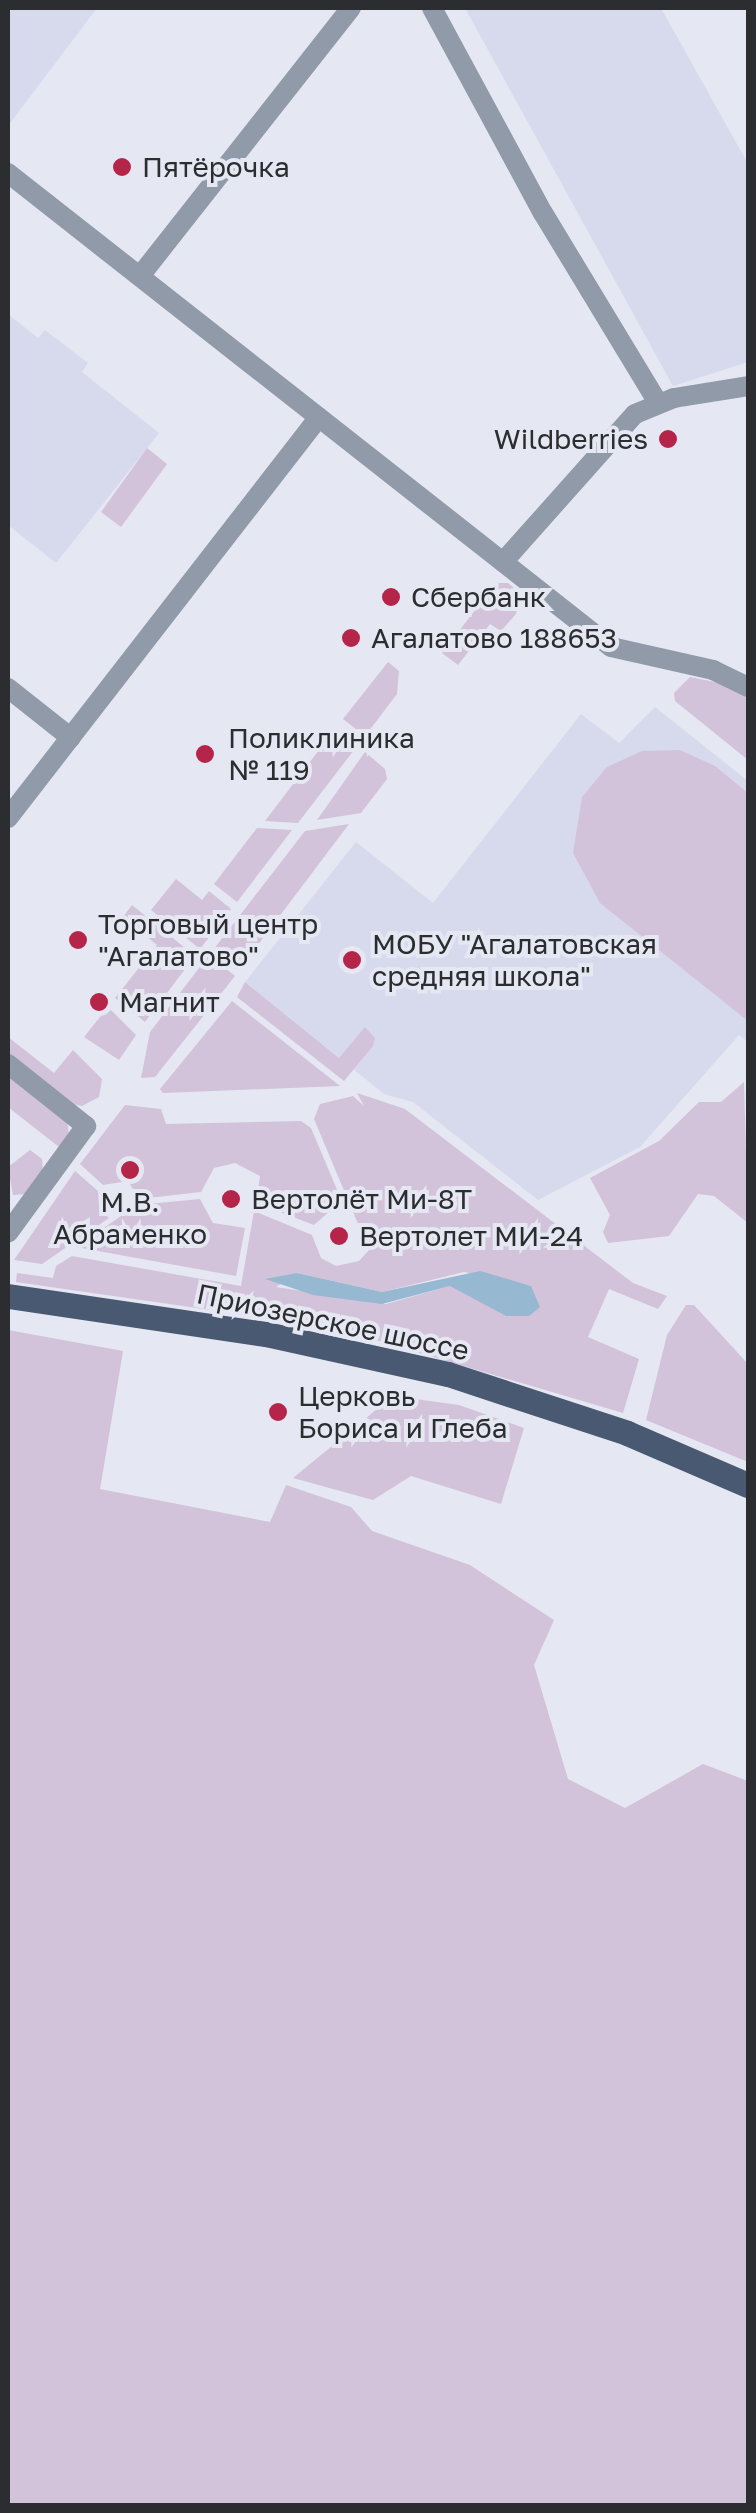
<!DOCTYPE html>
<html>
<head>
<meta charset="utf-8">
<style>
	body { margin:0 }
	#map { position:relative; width:756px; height:2513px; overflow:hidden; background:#e5e7f2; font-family:"Golos Text",sans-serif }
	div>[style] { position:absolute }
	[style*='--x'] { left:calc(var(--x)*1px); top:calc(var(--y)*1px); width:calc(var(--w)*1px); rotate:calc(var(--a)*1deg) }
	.built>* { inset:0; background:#d7daec }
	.green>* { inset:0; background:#d2c3da }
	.water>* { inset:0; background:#96b8d1 }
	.minor>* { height:20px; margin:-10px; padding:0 10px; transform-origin:10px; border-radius:10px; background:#909aa8 }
	.primary>* { height:25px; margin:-12.5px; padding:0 12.5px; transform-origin:12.5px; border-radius:12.5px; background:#495971 }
	.dots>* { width:28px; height:28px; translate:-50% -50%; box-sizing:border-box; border:5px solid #e5e7f2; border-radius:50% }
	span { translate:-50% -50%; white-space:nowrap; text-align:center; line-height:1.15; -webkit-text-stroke:8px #e5e7f2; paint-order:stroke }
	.poi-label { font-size:28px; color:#2c2d30 }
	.left { translate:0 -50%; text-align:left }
	.right { translate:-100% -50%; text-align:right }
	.street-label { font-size:28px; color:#2c2d30 }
	.frame { position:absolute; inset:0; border:10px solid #2c2d30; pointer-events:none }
</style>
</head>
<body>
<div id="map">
	<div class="built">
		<div style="clip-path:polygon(8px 8px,97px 8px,8px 126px)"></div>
		<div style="clip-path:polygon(465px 8px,661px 8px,748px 164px,748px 362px,673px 386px)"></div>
		<div style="clip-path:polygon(8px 314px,38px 338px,45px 330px,88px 363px,82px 372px,159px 433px,56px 563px,8px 525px)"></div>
		<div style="clip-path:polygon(655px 707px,748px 781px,748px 1042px,739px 1035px,640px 1147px,538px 1200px,413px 1102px,384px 1094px,245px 982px,356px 842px,433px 903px,581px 714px,619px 743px)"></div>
	</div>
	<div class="green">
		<div style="clip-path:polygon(147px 448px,167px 464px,121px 527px,101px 512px)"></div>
		<div style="clip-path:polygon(496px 583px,508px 583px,520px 593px,516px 614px,501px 631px,490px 624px,458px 665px,442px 653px)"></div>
		<div style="clip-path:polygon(388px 662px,399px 671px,397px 694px,365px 736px,343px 719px)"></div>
		<div style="clip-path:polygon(690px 677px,735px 686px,748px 697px,748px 760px,675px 701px,674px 693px)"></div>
		<div style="clip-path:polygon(335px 729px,357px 746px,298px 823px,265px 821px)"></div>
		<div style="clip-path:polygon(680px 750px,715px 766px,748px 793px,748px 1021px,600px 903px,573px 853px,582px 797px,607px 767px,642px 751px)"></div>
		<div style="clip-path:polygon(365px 752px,385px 769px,387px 779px,361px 813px,317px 820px)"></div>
		<div style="clip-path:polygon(349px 824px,239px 970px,213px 950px,305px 831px)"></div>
		<div style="clip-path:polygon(257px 828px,292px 830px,237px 902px,214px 884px)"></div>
		<div style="clip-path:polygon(176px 879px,202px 900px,209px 891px,231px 909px,200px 949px,151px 910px)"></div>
		<div style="clip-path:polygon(132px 905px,195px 956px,145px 1022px,115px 998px,157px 945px,123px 917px)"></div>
		<div style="clip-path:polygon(209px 955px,235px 976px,155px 1077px,141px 1078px,150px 1032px)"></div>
		<div style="clip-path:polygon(245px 982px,339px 1058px,365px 1027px,375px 1038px,373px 1046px,344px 1081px,237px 997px)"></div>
		<div style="clip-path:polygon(232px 1001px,340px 1086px,163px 1093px,160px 1089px)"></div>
		<div style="clip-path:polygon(108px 1007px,136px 1035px,119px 1060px,84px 1037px)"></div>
		<div style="clip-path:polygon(8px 1037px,54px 1073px,73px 1050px,102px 1079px,99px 1097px,82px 1106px,69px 1103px,8px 1054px)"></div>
		<div style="clip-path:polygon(8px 1072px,67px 1120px,69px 1135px,59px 1147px,8px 1107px)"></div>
		<div style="clip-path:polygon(744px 1082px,748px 1223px,714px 1196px,698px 1194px,669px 1236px,608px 1243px,603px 1232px,610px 1215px,590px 1178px,659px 1141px,699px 1102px,721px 1102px)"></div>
		<div style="clip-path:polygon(evenodd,357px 1093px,405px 1109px,633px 1283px,667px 1296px,658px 1309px,609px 1289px,588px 1337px,639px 1359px,623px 1413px,335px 1328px,16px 1282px,17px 1273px,53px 1278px,56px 1266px,72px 1256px,241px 1286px,254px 1211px,312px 1235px,321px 1258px,336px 1266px,359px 1261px,369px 1250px,314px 1119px,320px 1104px,353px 1096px,364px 1106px,357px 1093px,464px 1272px,531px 1286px,450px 1286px,386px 1304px,276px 1287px,297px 1273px,382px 1292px,464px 1272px)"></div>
		<div style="clip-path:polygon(125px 1105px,161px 1109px,166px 1124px,301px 1121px,311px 1128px,346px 1211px,331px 1210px,314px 1225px,256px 1203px,260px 1176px,235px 1163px,214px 1168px,201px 1192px,139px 1199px,128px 1181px,103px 1185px,80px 1164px)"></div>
		<div style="clip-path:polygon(30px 1150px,42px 1159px,43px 1172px,27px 1194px,13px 1195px,8px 1167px)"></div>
		<div style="clip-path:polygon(75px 1171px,98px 1191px,99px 1208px,109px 1218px,42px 1264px,14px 1260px)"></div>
		<div style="clip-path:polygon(200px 1199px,213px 1223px,245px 1228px,236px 1276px,76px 1247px,137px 1205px)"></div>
		<div style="clip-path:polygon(686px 1305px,694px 1305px,748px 1364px,748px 1462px,646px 1420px,667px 1335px)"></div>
		<div style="clip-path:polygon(8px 1330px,123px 1351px,100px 1489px,270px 1522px,286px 1485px,351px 1507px,372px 1531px,470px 1565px,554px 1620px,534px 1665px,568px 1779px,625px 1808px,703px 1764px,748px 1781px,748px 2505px,8px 2505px)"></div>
		<div style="clip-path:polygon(393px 1396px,459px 1405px,524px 1428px,501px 1504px,411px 1476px,373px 1500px,293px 1478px)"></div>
	</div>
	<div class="water">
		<div style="clip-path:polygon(480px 1271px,531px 1286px,540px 1307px,529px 1316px,506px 1316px,450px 1286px,382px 1304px,313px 1295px,265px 1279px,297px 1273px,382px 1292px)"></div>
	</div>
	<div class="minor">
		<div style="--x:432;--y:8;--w:233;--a:61.6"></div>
		<div style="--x:543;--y:213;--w:222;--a:58.8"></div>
		<div style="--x:8;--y:173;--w:767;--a:38.17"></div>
		<div style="--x:611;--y:647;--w:105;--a:12.7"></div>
		<div style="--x:713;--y:670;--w:39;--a:26"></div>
		<div style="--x:140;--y:276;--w:341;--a:-51.8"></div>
		<div style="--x:503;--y:562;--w:198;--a:-48.3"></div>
		<div style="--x:635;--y:414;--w:42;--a:-22.3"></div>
		<div style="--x:674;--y:398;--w:75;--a:-9.2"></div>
		<div style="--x:8;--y:688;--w:80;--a:38.4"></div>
		<div style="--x:8;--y:818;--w:507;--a:-52.2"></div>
		<div style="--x:8;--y:1064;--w:100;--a:38.5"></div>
		<div style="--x:86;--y:1126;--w:132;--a:126.1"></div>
	</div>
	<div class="primary">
		<div style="--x:8;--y:1296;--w:261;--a:8.4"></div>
		<div style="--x:266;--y:1334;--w:186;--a:12.4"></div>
		<div style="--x:448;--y:1374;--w:188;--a:18.2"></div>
		<div style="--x:627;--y:1433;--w:132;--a:23.3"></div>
	</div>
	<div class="dots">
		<div style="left:122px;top:167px;background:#b52449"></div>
		<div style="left:668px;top:439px;background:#b52449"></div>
		<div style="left:391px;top:597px;background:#b52449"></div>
		<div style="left:351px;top:638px;background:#b52449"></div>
		<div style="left:205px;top:754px;background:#b52449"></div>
		<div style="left:78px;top:940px;background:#b52449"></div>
		<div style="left:352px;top:960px;background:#b52449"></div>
		<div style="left:99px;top:1002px;background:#b52449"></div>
		<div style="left:130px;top:1170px;background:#b52449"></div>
		<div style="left:231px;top:1199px;background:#b52449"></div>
		<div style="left:339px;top:1236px;background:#b52449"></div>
		<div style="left:278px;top:1412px;background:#b52449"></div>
	</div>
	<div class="poi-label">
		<span class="left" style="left:142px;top:167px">Пятёрочка</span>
		<span class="right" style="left:648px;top:439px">Wildberries</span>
		<span class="left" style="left:411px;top:597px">Сбербанк</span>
		<span class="left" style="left:371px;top:638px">Агалатово 188653</span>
		<span class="left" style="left:228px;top:754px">Поликлиника<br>№ 119</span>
		<span class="left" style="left:98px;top:940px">Торговый центр<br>"Агалатово"</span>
		<span class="left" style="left:372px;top:960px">МОБУ "Агалатовская<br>средняя школа"</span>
		<span class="left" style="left:119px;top:1002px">Магнит</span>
		<span class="left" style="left:251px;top:1199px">Вертолёт Ми-8Т</span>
		<span style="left:130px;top:1218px">М.В.<br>Абраменко</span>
		<span class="left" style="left:359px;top:1236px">Вертолет МИ-24</span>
		<span class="left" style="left:298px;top:1412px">Церковь<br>Бориса и Глеба</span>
	</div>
	<div class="street-label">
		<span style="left:333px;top:1322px;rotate:12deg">Приозерское шоссе</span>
	</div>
	<div class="frame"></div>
</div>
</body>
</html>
